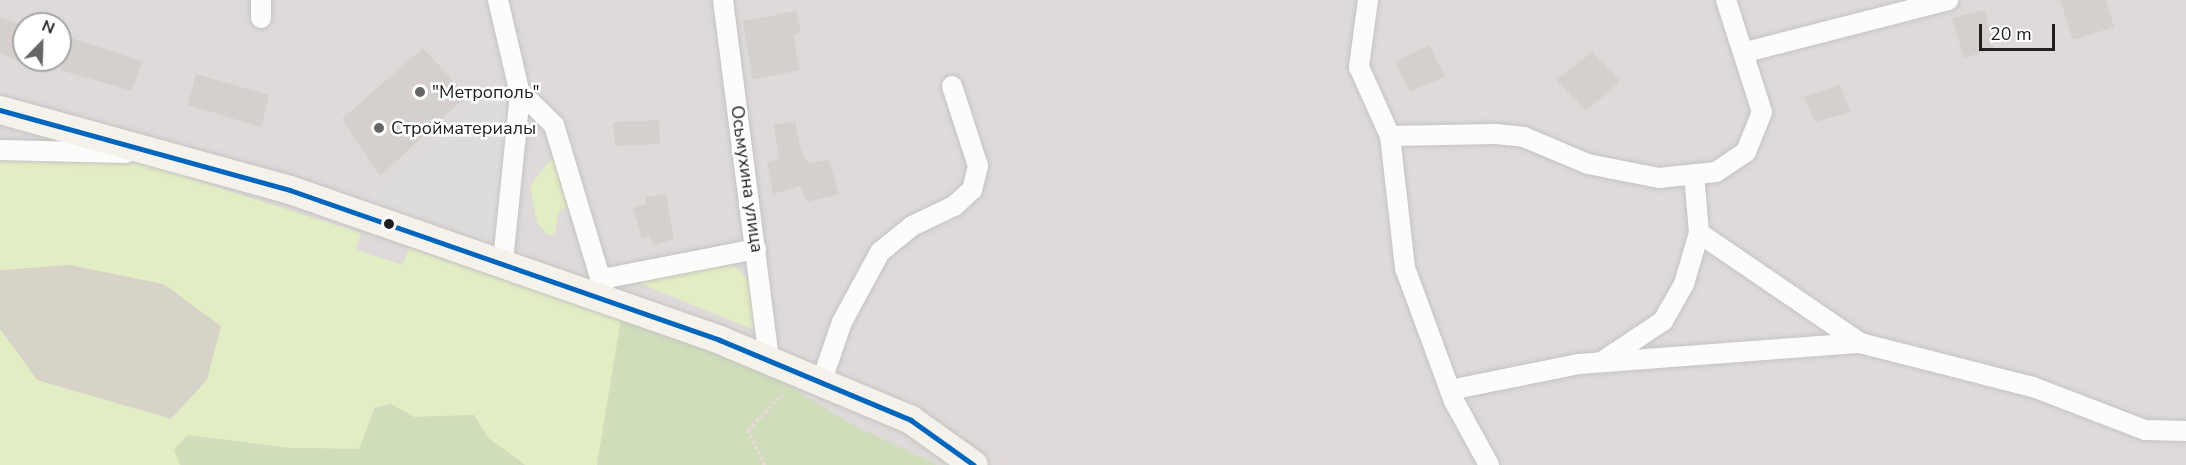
<!DOCTYPE html>
<html>
<head>
<meta charset="utf-8">
<style>
	body { margin:0 }
	#map { position:relative; width:2186px; height:465px; overflow:hidden; background:#eeeae7; font-family:"Nunito Sans",sans-serif }
	div>[style] { position:absolute }
	[style*='--x'] { left:calc(var(--x)*1px); top:calc(var(--y)*1px); width:calc(var(--w)*1px); rotate:calc(var(--a)*1deg) }
	.residential>* { inset:0; background:#dddad9 }
	.construction>* { inset:0; background:#d8d3c8 }
	.grass>* { inset:0; background:#e3edc3 }
	.forest>* { inset:0; background:#cfddba }
	.parking>* { inset:0; background:#dedcdb }
	.building>* { inset:0; background:#d5d0ce }
	.path>* { height:4px; margin-top:-2px; transform-origin:0; background:repeating-linear-gradient(90deg,#ebd9da 0 3px,transparent 0 6px) }
	.roads { filter:drop-shadow(0 0 2px #c5c3c2) drop-shadow(0 0 2px #c5c3c2) }
	.street>* { height:20px; margin:-10px; padding:0 10px; transform-origin:10px; border-radius:10px; background:#fcfcfb }
	.secondary>* { height:28px; margin:-14px; padding:0 14px; transform-origin:14px; border-radius:14px; background:#f4f2ea }
	.bus-1>* { height:4.5px; margin:-2.25px; padding:0 2.25px; transform-origin:2.25px; border-radius:2.25px; background:#0065bd }
	.dots>* { width:16px; height:16px; translate:-50% -50%; box-sizing:border-box; border:3px solid #fff; border-radius:50% }
	span { translate:-50% -50%; white-space:nowrap; text-align:center; line-height:1.15; -webkit-text-stroke:5px #fff; paint-order:stroke }
	.poi-label { font-size:18px; color:#1f1f1f }
	.left { translate:0 -50%; text-align:left }
	.street-label { font-size:18px; color:#1f1f1f }
	.north { position:absolute; left:12px; top:12px; width:60px; height:60px; box-sizing:border-box; background:#fff; border:2px solid #a5a5a5; border-radius:50%; rotate:23deg; font-size:16px; font-weight:700; line-height:24px; text-align:center; color:#1f1f1f }
	.north::after { content:''; display:block; margin:auto; width:21px; height:27px; background:#676665; clip-path:polygon(50% 0,100% 100%,50% 72%,0 100%) }
	.scale { position:absolute; left:1979px; top:24px; width:76px; height:27px; box-sizing:border-box; border:3px solid #1f1f1f; border-top:0; padding-left:8px; font-size:18px; line-height:21px; white-space:nowrap; color:#1f1f1f; -webkit-text-stroke:4px #fff; paint-order:stroke }
</style>
</head>
<body>
<div id="map">
	<div class="residential">
		<div style="clip-path:polygon(evenodd,0 0,2186px 0,2186px 465px,0 465px,0 0,24px 24px,60px 24px,60px 60px,24px 60px,24px 24px)"></div>
	</div>
	<div class="construction">
		<div style="clip-path:polygon(70px 265px,164px 284px,221px 326px,207px 380px,171px 419px,37px 380px,0 329px,0 270px)"></div>
	</div>
	<div class="grass">
		<div style="clip-path:polygon(552px 158px,559px 163px,572px 206px,559px 210px,555px 234px,549px 236px,537px 223px,530px 186px)"></div>
		<div style="clip-path:polygon(0 161px,142px 163px,361px 233px,356px 250px,403px 265px,409px 248px,621px 320px,597px 465px,525px 465px,488px 438px,474px 415px,414px 417px,390px 404px,374px 408px,360px 449px,289px 448px,210px 438px,180px 465px,0 465px,0 329px,37px 380px,171px 419px,207px 380px,221px 326px,164px 284px,70px 265px,0 270px)"></div>
		<div style="clip-path:polygon(732px 264px,750px 281px,757px 331px,637px 282px)"></div>
	</div>
	<div class="forest">
		<div style="clip-path:polygon(621px 320px,757px 367px,851px 424px,937px 465px,597px 465px)"></div>
		<div style="clip-path:polygon(391px 404px,414px 417px,474px 415px,488px 438px,525px 465px,180px 465px,174px 450px,188px 435px,289px 448px,359px 449px,375px 408px)"></div>
	</div>
	<div class="parking">
		<div style="clip-path:polygon(486px 92px,515px 102px,498px 248px,367px 201px)"></div>
	</div>
	<div class="building">
		<div style="clip-path:polygon(2060px 0,2106px 0,2114px 27px,2073px 40px)"></div>
		<div style="clip-path:polygon(1985px 10px,1994px 49px,1964px 58px,1952px 18px)"></div>
		<div style="clip-path:polygon(796px 11px,801px 32px,793px 35px,800px 70px,752px 80px,743px 21px)"></div>
		<div style="clip-path:polygon(0 17px,24px 25px,24px 62px,0 54px)"></div>
		<div style="clip-path:polygon(71px 38px,142px 61px,132px 91px,60px 70px)"></div>
		<div style="clip-path:polygon(1429px 45px,1445px 77px,1410px 91px,1395px 62px)"></div>
		<div style="clip-path:polygon(423px 48px,467px 96px,380px 176px,342px 119px)"></div>
		<div style="clip-path:polygon(1592px 52px,1620px 81px,1586px 111px,1556px 80px)"></div>
		<div style="clip-path:polygon(196px 74px,269px 95px,261px 127px,188px 105px)"></div>
		<div style="clip-path:polygon(1840px 85px,1850px 112px,1815px 122px,1804px 97px)"></div>
		<div style="clip-path:polygon(659px 120px,660px 144px,615px 146px,613px 122px)"></div>
		<div style="clip-path:polygon(795px 121px,802px 154px,808px 163px,829px 160px,839px 194px,807px 202px,800px 186px,773px 194px,767px 162px,779px 159px,774px 125px)"></div>
		<div style="clip-path:polygon(666px 194px,674px 239px,654px 245px,648px 236px,642px 238px,633px 208px,646px 204px,646px 197px)"></div>
	</div>
	<div class="path">
		<div style="--x:999;--y:458;--w:12;--a:35"></div>
		<div style="--x:765;--y:465;--w:39;--a:-116"></div>
		<div style="--x:748;--y:430;--w:49;--a:-45.8"></div>
	</div>
	<div class="roads">
		<div class="street">
			<div style="--x:498;--y:0;--w:97;--a:76.8"></div>
			<div style="--x:520;--y:94;--w:169;--a:95.8"></div>
			<div style="--x:723;--y:0;--w:362;--a:82.7"></div>
			<div style="--x:1368;--y:0;--w:68;--a:97.7"></div>
			<div style="--x:1359;--y:67;--w:76;--a:65.8"></div>
			<div style="--x:1390;--y:136;--w:133;--a:83.5"></div>
			<div style="--x:1405;--y:268;--w:142;--a:69.8"></div>
			<div style="--x:1454;--y:401;--w:73;--a:61.3"></div>
			<div style="--x:261;--y:18;--w:18;--a:-90"></div>
			<div style="--x:1746;--y:52;--w:209;--a:-14.4"></div>
			<div style="--x:519;--y:91;--w:49;--a:44.2"></div>
			<div style="--x:554;--y:125;--w:183;--a:73.2"></div>
			<div style="--x:1390;--y:136;--w:106;--a:-1.1"></div>
			<div style="--x:1496;--y:134;--w:28;--a:6"></div>
			<div style="--x:1524;--y:137;--w:69;--a:22.9"></div>
			<div style="--x:1588;--y:164;--w:72;--a:11.2"></div>
			<div style="--x:1659;--y:178;--w:57;--a:-6"></div>
			<div style="--x:1716;--y:172;--w:36;--a:-34"></div>
			<div style="--x:1746;--y:152;--w:43;--a:-68.2"></div>
			<div style="--x:1762;--y:112;--w:118;--a:-107.8"></div>
			<div style="--x:0;--y:150;--w:126;--a:1.4"></div>
			<div style="--x:1699;--y:233;--w:195;--a:34.3"></div>
			<div style="--x:602;--y:279;--w:157;--a:-11"></div>
			<div style="--x:1603;--y:361;--w:72;--a:-33.7"></div>
			<div style="--x:1663;--y:321;--w:43;--a:-60.4"></div>
			<div style="--x:1684;--y:284;--w:53;--a:-73.6"></div>
			<div style="--x:1699;--y:233;--w:59;--a:-94.8"></div>
			<div style="--x:822;--y:380;--w:61;--a:-71"></div>
			<div style="--x:842;--y:322;--w:80;--a:-61.5"></div>
			<div style="--x:880;--y:252;--w:41;--a:-39.1"></div>
			<div style="--x:912;--y:226;--w:47;--a:-25.5"></div>
			<div style="--x:954;--y:206;--w:24;--a:-42"></div>
			<div style="--x:972;--y:190;--w:25;--a:-76"></div>
			<div style="--x:978;--y:166;--w:84;--a:-108"></div>
			<div style="--x:1450;--y:390;--w:132;--a:-11.4"></div>
			<div style="--x:1579;--y:364;--w:282;--a:-4.3"></div>
			<div style="--x:1860;--y:343;--w:179;--a:14.3"></div>
			<div style="--x:2033;--y:387;--w:120;--a:21"></div>
			<div style="--x:2145;--y:430;--w:41;--a:1.4"></div>
		</div>
		<div class="secondary">
			<div style="--x:0;--y:110;--w:301;--a:15.4"></div>
			<div style="--x:290;--y:190;--w:455;--a:19.2"></div>
			<div style="--x:720;--y:340;--w:207;--a:22.7"></div>
			<div style="--x:911;--y:420;--w:77;--a:35.5"></div>
		</div>
	</div>
	<div class="bus-1">
		<div style="--x:0;--y:110;--w:301;--a:15.4"></div>
		<div style="--x:290;--y:190;--w:455;--a:19.2"></div>
		<div style="--x:720;--y:340;--w:207;--a:22.7"></div>
		<div style="--x:911;--y:420;--w:77;--a:35.5"></div>
	</div>
	<div class="dots">
		<div style="left:420px;top:92px;background:#676665"></div>
		<div style="left:379px;top:128px;background:#676665"></div>
		<div style="left:389px;top:224px;background:#1f1f1f"></div>
	</div>
	<div class="poi-label">
		<span class="left" style="left:432px;top:92px">"Метрополь"</span>
		<span class="left" style="left:391px;top:128px">Стройматериалы</span>
	</div>
	<div class="street-label">
		<span style="left:747px;top:179px;rotate:82deg">Осьмухина улица</span>
	</div>
	<div class="north">N</div>
	<div class="scale">20 m</div>
</div>
</body>
</html>
